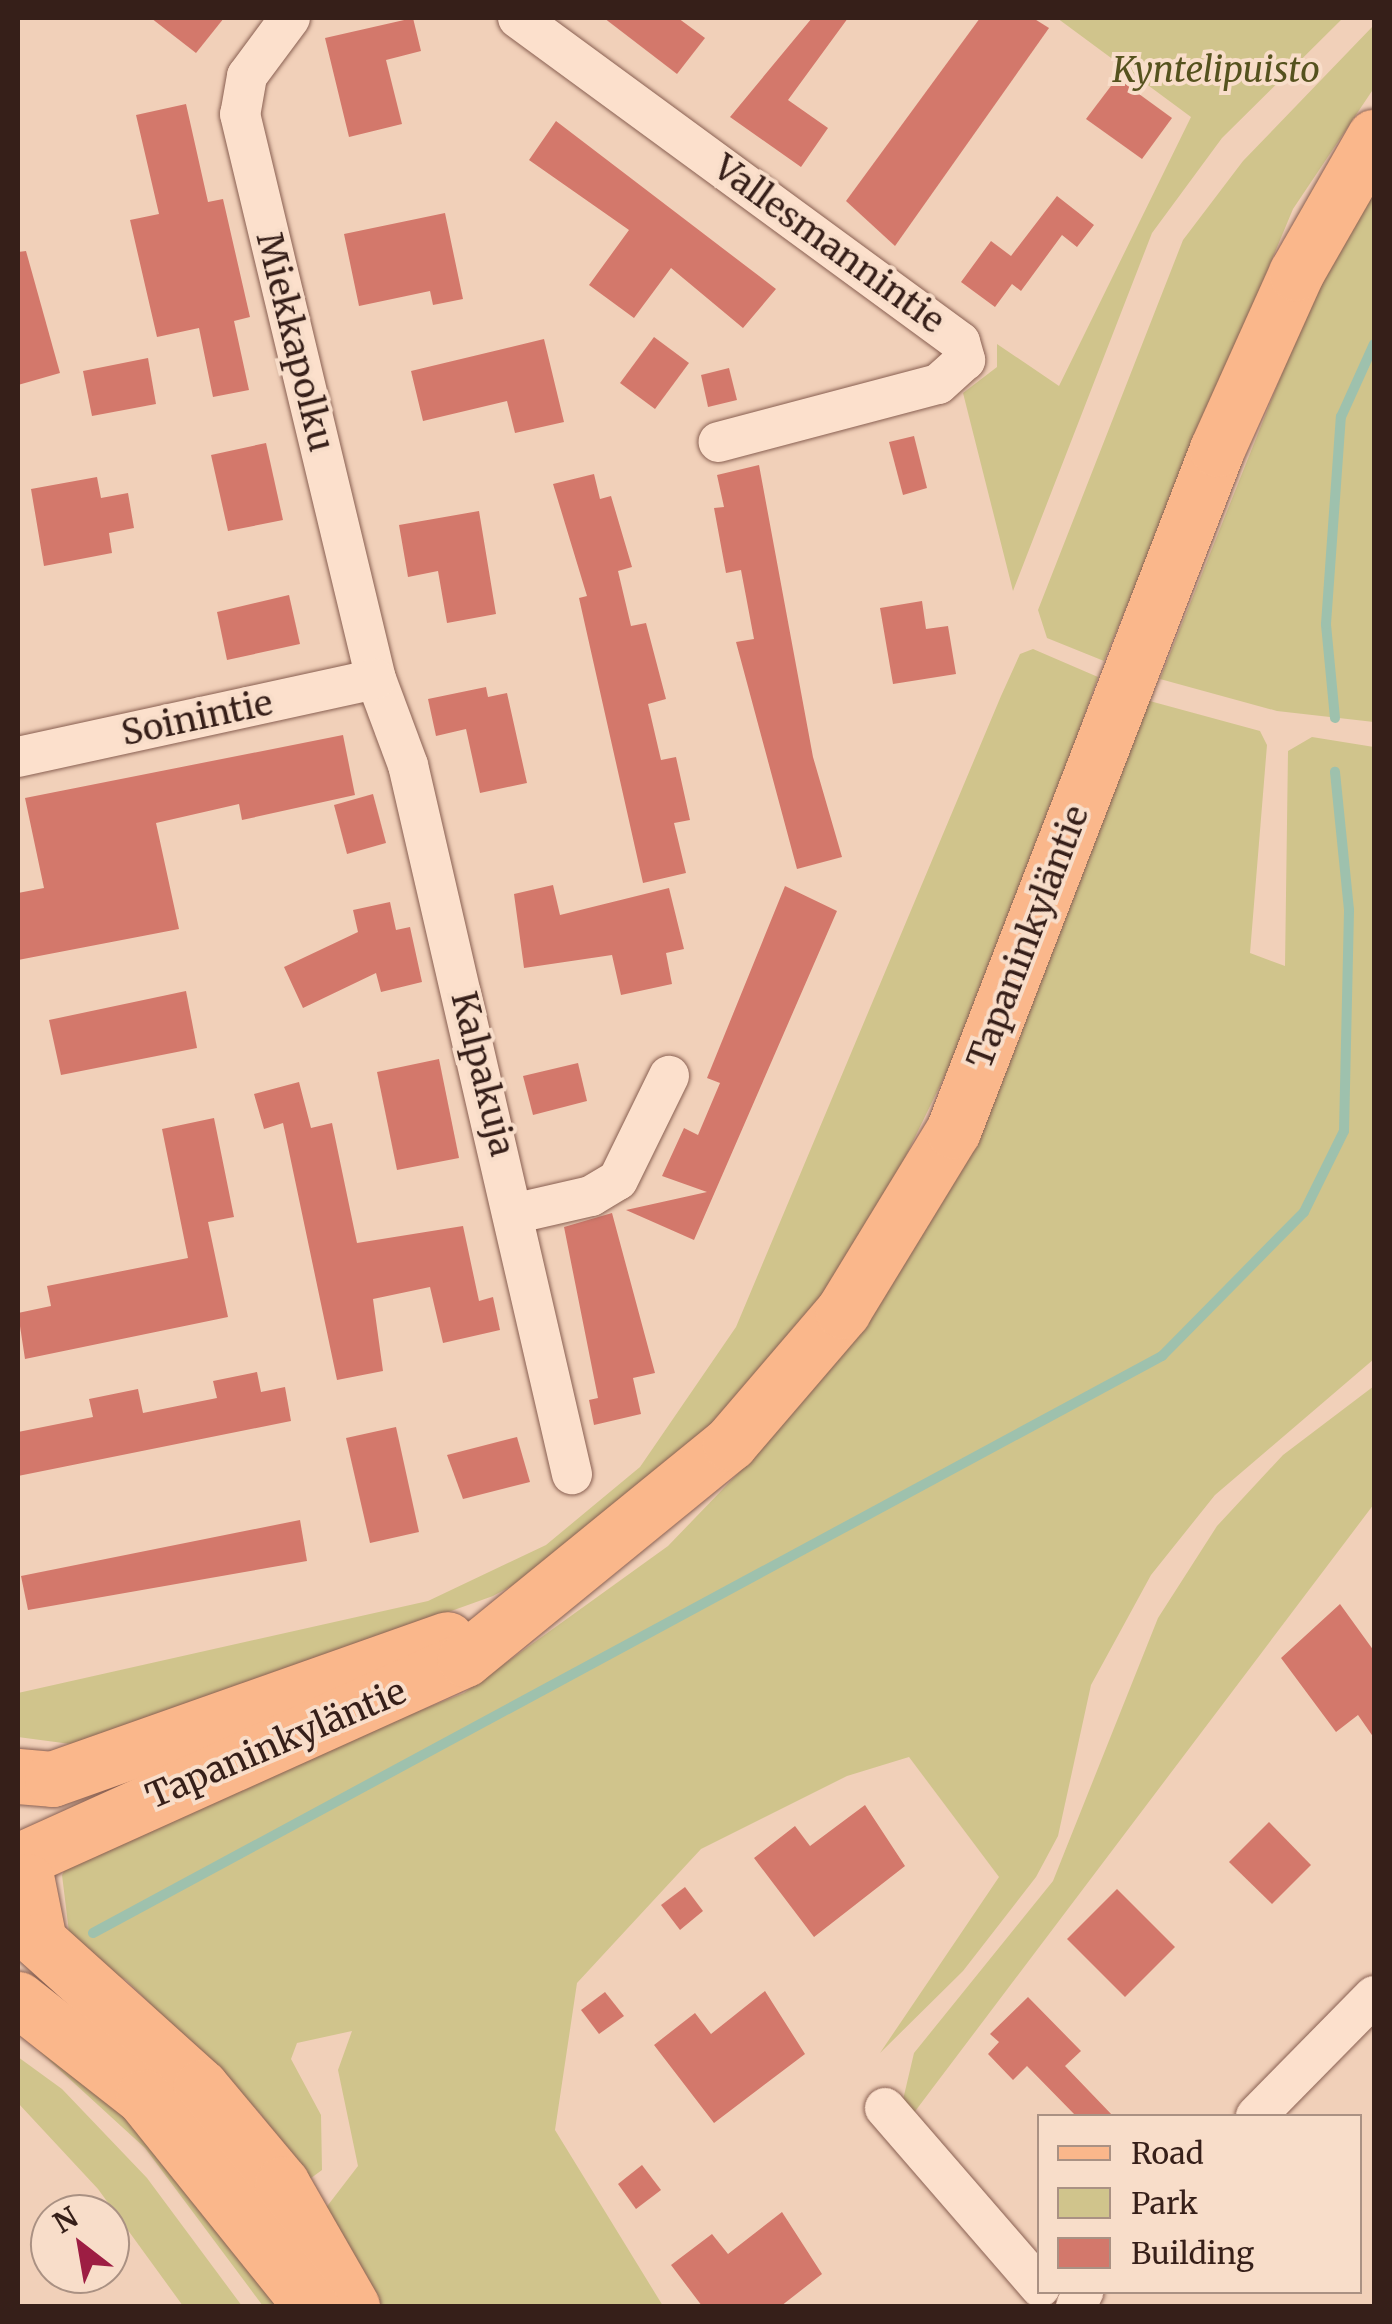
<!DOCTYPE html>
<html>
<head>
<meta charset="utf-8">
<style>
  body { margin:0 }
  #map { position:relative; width:1392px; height:2324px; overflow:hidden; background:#f1d0b9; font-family:Merriweather,serif }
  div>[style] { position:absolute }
  .green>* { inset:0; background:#d0c48c }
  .stream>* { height:10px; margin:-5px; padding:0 5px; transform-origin:5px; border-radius:5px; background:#9ec1ad }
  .building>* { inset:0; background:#d3786b }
  .roads { filter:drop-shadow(0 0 2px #896052) drop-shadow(0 0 2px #896052) }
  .minor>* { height:40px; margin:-20px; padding:0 20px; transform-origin:20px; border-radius:20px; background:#fce0cc }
  .primary>* { height:55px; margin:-27.5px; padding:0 27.5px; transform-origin:27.5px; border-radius:27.5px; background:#fab78b }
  span { translate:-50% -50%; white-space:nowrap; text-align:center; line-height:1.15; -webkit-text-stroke:8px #f8ddc9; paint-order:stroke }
  .park-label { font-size:35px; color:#55521e; font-style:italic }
  .street-label { font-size:35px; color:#361f19 }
  .frame { position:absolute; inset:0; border:20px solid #361f19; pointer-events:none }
  .legend { position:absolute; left:1037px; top:2114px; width:325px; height:180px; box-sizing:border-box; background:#f8ddc9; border:2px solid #aa9183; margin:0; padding:12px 18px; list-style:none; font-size:30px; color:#361f19 }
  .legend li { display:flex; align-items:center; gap:20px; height:50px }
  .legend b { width:50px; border:2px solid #aa9183 }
  .north { position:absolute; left:30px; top:2194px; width:100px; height:100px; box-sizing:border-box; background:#f8ddc9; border:2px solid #aa9183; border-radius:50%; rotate:329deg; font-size:28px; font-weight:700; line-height:40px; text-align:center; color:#361f19 }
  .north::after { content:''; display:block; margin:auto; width:35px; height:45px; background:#9d1d43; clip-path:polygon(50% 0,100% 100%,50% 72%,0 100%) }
</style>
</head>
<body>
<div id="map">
  <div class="green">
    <div style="clip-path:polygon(1057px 18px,1343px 18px,1222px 138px,1152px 233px,1013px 591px,963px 393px,997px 367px,997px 344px,1059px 386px,1191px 117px)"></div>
    <div style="clip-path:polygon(1374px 25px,1374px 88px,1293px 209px,1104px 661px,1047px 638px,1038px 610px,1183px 240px,1243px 161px)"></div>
    <div style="clip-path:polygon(1374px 176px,1374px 722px,1277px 711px,1160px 679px,1344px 218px)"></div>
    <div style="clip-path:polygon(1033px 649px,1098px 677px,1079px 731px,951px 1063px,900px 1168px,839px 1272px,753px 1386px,558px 1561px,493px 1596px,78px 1745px,18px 1737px,18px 1693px,428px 1601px,546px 1545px,640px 1467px,736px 1327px,1001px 696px,1020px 654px)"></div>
    <div style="clip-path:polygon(1146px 700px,1260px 731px,1267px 745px,1250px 953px,1285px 966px,1288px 751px,1312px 737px,1374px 747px,1374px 1359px,1215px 1495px,1151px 1575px,1091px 1685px,1058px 1836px,1036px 1877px,963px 1971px,880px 2053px,999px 1877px,909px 1757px,847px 1776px,701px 1849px,577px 1983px,555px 2130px,663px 2306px,379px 2306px,325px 2209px,358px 2166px,338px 2070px,352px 2031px,297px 2043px,291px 2059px,321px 2115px,322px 2170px,307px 2181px,260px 2113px,126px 1980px,93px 1963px,69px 1932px,62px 1875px,79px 1845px,464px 1693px,668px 1546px,748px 1463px,861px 1313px)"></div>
    <div style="clip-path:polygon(1374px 1386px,1374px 1504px,913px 2114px,902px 2104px,914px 2053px,1053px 1881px,1158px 1618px,1217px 1526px,1283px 1455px)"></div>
    <div style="clip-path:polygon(46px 2040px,155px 2144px,287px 2306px,263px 2306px,145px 2148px,39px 2051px)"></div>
    <div style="clip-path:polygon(18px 2057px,62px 2089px,147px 2178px,242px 2306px,183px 2306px,98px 2189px,18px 2103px)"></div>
  </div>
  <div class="stream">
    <div style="left:1335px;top:718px;width:94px;rotate:-95.5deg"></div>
    <div style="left:1326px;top:624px;width:208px;rotate:-85.9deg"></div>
    <div style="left:1341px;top:417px;width:80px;rotate:-65.7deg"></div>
    <div style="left:93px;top:1933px;width:1215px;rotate:-28.36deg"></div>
    <div style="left:1162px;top:1356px;width:202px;rotate:-45.4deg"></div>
    <div style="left:1304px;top:1212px;width:90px;rotate:-63.7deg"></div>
    <div style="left:1344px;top:1131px;width:221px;rotate:-88.7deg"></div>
    <div style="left:1349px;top:910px;width:139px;rotate:-95.8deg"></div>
  </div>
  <div class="building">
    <div style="clip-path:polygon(151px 18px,224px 18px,196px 53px)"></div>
    <div style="clip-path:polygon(413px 18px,421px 51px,386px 60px,402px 124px,349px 137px,325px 38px)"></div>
    <div style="clip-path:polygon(604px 18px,678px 18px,705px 38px,677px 74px)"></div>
    <div style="clip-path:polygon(812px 18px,848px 18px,788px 100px,828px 128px,801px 167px,730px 117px)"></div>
    <div style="clip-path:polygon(980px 18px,1033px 18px,1049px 28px,895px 246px,846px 201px)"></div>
    <div style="clip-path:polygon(1117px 78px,1172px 118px,1142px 159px,1086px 119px)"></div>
    <div style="clip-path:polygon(186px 104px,208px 202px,223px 199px,250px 317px,234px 321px,249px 390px,213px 397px,199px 328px,157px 337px,130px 220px,159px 214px,136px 115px)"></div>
    <div style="clip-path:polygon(556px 121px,776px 289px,743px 328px,671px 268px,634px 318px,589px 285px,629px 230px,529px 160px)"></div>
    <div style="clip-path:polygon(1057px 196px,1094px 225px,1077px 247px,1062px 235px,1021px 291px,1012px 284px,995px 307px,961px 282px,991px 241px,1011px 256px)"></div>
    <div style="clip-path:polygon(445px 213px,463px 299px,433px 305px,430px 291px,359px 306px,344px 234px)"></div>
    <div style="clip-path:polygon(26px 251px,60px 373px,18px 385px,18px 252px)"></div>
    <div style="clip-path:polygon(654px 337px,689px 363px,655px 409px,620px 383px)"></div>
    <div style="clip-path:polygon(544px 339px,564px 422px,515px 433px,507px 401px,423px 421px,411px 371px)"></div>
    <div style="clip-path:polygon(148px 358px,156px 404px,92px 416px,83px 371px)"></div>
    <div style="clip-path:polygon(729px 368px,737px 400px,708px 407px,701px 375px)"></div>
    <div style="clip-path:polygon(914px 436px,927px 488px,903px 495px,889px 442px)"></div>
    <div style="clip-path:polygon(266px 443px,283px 520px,228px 531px,211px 455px)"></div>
    <div style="clip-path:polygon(759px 465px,813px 757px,842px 857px,797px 869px,736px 642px,754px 639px,741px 570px,726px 573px,714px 508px,724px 507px,717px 475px)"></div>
    <div style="clip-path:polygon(594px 474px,600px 499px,611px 496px,632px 567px,618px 571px,631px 626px,646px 623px,666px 699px,648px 704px,661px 760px,676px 757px,690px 820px,674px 823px,686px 873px,643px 883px,579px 598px,587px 596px,553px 484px)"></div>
    <div style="clip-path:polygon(97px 477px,101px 498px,128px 493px,134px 528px,109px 533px,112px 553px,44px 566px,31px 489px)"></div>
    <div style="clip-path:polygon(479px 511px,496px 614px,447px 623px,438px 571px,408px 577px,399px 525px)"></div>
    <div style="clip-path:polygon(289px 595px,300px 644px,227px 660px,217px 612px)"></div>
    <div style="clip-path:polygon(922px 601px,926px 629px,948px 626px,956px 674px,893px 684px,880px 608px)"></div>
    <div style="clip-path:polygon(486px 687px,488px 697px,507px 693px,527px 783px,480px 793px,466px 729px,436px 736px,428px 699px)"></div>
    <div style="clip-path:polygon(343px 735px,355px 795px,242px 820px,239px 804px,156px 823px,179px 929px,18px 960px,18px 893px,44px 888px,25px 798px)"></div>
    <div style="clip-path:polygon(373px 794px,386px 843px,347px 854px,334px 805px)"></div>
    <div style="clip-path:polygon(553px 885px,560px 915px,669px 888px,684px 949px,666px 953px,672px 984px,621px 995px,612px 955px,524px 968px,514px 894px)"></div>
    <div style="clip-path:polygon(785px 886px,837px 911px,694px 1240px,626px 1210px,707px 1192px,662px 1176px,684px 1128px,698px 1135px,720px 1083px,707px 1078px)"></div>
    <div style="clip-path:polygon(390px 902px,396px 930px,410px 927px,422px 982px,381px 992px,376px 973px,303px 1008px,284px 967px,358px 932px,353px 910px)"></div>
    <div style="clip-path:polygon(186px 991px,197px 1048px,61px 1075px,49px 1020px)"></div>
    <div style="clip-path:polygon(439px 1059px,459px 1158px,397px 1170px,377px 1072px)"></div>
    <div style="clip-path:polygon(578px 1063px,587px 1101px,533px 1115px,523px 1076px)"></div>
    <div style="clip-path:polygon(299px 1082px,311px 1128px,332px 1123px,357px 1243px,463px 1226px,479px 1301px,493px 1297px,500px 1330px,443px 1343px,430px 1287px,373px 1299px,383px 1371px,337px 1380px,283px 1123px,264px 1129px,254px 1094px)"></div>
    <div style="clip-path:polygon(214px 1118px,234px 1217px,208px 1222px,228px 1317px,25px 1359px,18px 1313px,51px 1306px,47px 1286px,188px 1258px,162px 1129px)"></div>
    <div style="clip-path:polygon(612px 1213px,655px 1373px,633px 1378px,641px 1414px,594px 1425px,589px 1400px,598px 1398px,564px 1227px)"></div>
    <div style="clip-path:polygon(257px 1372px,261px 1392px,285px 1387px,291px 1421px,18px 1476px,18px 1432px,93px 1417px,89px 1399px,138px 1389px,143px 1413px,217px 1398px,213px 1381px)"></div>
    <div style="clip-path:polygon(396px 1427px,419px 1532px,370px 1543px,346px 1438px)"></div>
    <div style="clip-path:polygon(517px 1437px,530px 1482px,463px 1499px,447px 1455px)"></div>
    <div style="clip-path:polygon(300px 1520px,307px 1561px,28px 1610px,21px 1576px)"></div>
    <div style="clip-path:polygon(1340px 1604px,1374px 1651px,1374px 1738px,1358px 1715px,1336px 1732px,1281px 1658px)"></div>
    <div style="clip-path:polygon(865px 1805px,905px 1866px,814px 1937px,754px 1858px,795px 1826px,810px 1846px)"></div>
    <div style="clip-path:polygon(1269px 1822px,1311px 1865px,1272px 1904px,1229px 1862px)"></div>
    <div style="clip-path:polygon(685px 1887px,703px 1911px,680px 1930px,661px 1905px)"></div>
    <div style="clip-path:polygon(1117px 1889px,1175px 1947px,1125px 1997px,1067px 1939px)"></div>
    <div style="clip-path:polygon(765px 1991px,805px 2054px,714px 2123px,654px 2045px,695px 2013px,711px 2034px)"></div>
    <div style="clip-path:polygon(605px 1992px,624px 2016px,599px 2034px,581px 2010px)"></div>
    <div style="clip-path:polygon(1028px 1997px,1081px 2051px,1065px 2066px,1113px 2116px,1076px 2116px,1027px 2066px,1013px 2080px,988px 2054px,999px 2042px,990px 2034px)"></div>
    <div style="clip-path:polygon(642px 2165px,661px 2190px,636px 2209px,618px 2184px)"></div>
    <div style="clip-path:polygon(782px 2212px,822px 2274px,781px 2306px,702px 2306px,671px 2265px,712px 2234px,728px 2254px)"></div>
  </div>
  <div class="roads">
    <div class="minor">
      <div style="left:290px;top:18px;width:72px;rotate:126.6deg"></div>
      <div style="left:247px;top:76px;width:39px;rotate:100deg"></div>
      <div style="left:240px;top:114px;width:581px;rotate:76.47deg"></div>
      <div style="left:376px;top:679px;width:92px;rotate:69.6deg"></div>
      <div style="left:408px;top:765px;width:728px;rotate:76.98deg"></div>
      <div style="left:518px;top:18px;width:548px;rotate:36.24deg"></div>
      <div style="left:960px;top:342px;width:19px;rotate:74deg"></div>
      <div style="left:965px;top:360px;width:36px;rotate:138deg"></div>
      <div style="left:938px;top:384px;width:227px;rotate:165.2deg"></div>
      <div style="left:18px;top:757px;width:366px;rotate:-12.3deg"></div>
      <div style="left:517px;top:1213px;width:76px;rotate:-12.9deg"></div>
      <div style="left:591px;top:1196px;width:31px;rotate:-31deg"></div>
      <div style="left:618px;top:1180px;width:116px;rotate:-63.9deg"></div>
      <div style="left:885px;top:2108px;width:237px;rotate:49.1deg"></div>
      <div style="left:1256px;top:2116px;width:168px;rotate:-45.5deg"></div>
      <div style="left:1076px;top:2306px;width:16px;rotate:-63deg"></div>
    </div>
    <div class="primary">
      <div style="left:18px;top:1776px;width:34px;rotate:5deg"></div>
      <div style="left:52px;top:1779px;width:419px;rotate:-19.5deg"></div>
      <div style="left:31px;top:1855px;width:476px;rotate:-24.3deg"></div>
      <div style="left:465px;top:1659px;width:342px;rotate:-39.2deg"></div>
      <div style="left:730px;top:1443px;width:174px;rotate:-49.4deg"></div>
      <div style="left:843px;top:1311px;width:211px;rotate:-58.6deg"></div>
      <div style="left:953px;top:1131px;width:731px;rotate:-68.84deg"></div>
      <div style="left:1217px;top:449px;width:193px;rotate:-65.8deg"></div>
      <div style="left:1296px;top:273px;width:157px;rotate:-60.2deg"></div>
      <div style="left:27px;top:1881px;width:61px;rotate:78.7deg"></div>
      <div style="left:39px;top:1941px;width:218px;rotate:42deg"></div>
      <div style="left:201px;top:2087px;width:126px;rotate:50.1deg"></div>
      <div style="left:282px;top:2184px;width:141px;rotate:60.2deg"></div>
      <div style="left:18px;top:1999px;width:159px;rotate:38.1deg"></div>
      <div style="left:143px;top:2097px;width:268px;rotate:51.2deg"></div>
    </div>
  </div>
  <div class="park-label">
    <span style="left:1216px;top:70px">Kyntelipuisto</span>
  </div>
  <div class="street-label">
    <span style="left:829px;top:244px;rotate:36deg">Vallesmannintie</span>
    <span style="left:295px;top:342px;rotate:76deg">Miekkapolku</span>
    <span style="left:197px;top:718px;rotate:-12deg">Soinintie</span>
    <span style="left:1028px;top:937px;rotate:-69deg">Tapaninkyläntie</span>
    <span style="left:483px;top:1074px;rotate:76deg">Kalpakuja</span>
    <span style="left:276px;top:1744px;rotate:-23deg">Tapaninkyläntie</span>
  </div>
  <div class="frame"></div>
  <ul class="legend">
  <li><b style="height:12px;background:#fab78b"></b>Road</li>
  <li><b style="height:28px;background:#d0c48c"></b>Park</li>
  <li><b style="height:28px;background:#d3786b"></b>Building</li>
  </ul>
  <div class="north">N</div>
</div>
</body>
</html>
